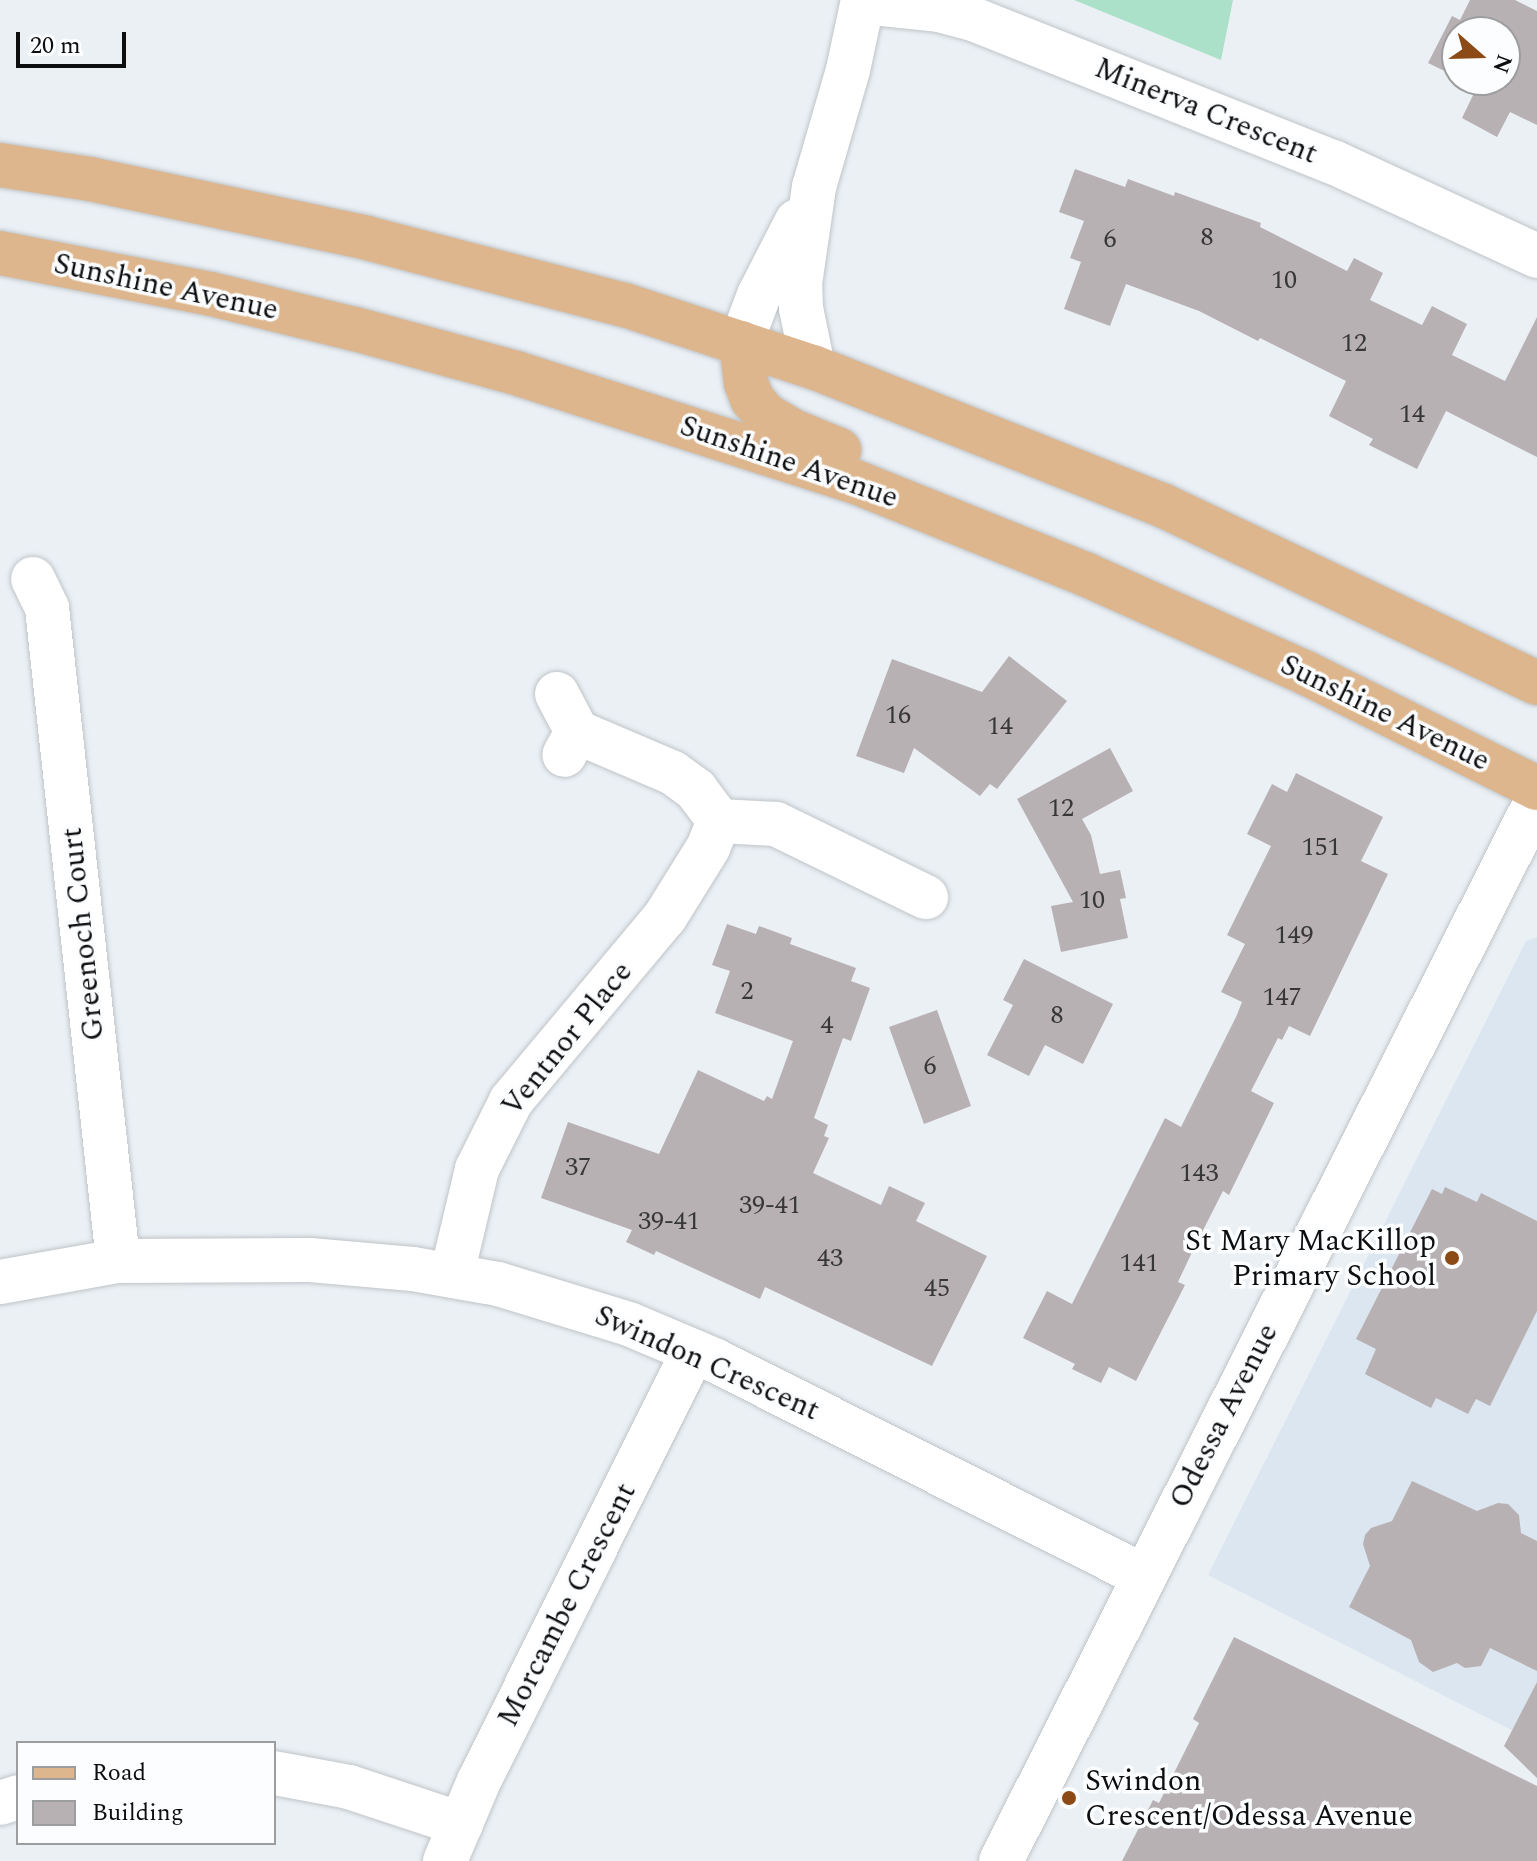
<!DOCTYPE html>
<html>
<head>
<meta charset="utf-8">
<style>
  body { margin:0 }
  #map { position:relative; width:1537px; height:1861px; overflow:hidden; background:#ebf0f5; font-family:Spectral,serif }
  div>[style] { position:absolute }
  .built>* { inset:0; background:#dbe6f0 }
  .green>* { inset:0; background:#aae1c8 }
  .building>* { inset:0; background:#b8b1b3 }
  .roads { filter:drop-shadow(0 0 2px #bfc4c8) drop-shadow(0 0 2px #bfc4c8) }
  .minor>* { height:44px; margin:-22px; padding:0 22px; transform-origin:22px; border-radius:22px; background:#fff }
  .major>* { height:44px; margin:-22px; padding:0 22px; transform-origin:22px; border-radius:22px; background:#ddb68e }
  .dots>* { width:22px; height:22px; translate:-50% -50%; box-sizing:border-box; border:4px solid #fcfdfe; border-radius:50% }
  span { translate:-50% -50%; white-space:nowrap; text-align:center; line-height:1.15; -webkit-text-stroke:7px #fcfdfe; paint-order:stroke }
  .number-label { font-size:26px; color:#373738 }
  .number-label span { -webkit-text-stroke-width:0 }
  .street-label { font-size:30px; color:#0c0e0f }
  .poi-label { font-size:30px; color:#0c0e0f }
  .right { translate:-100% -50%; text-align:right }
  .left { translate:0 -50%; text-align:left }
  .legend { position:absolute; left:16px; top:1741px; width:260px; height:104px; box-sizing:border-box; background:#fcfdfe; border:2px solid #9c9d9e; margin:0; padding:10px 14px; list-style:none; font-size:24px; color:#0c0e0f }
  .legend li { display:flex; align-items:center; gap:16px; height:40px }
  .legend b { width:40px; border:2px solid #9c9d9e }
  .north { position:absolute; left:1441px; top:16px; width:80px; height:80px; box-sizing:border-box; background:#fcfdfe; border:2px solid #9c9d9e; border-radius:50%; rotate:110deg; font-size:22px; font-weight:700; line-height:32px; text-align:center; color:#0c0e0f }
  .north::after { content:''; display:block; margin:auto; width:28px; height:36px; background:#8c4b16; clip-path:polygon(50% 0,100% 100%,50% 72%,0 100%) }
  .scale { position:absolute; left:16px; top:32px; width:110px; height:36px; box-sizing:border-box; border:4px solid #0c0e0f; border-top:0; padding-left:10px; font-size:24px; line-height:28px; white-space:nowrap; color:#0c0e0f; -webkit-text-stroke:6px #fcfdfe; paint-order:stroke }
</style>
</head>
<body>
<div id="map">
  <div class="built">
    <div style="clip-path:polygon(1537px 937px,1537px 1743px,1208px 1575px,1526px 941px)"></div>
  </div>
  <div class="green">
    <div style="clip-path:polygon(1074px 0,1233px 0,1221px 60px)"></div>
  </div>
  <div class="building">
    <div style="clip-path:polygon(1470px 0,1515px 0,1537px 11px,1537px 125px,1510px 112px,1497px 137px,1462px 118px,1477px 87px,1462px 80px,1505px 80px,1505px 32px,1457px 32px,1457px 77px,1428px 63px,1452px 16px,1460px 20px)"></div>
    <div style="clip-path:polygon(1075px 169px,1125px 187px,1128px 179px,1174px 196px,1175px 192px,1261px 223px,1260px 227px,1347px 271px,1354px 258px,1383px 273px,1370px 300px,1422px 325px,1432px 306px,1467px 324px,1452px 355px,1505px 381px,1537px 317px,1537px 457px,1446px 411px,1417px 469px,1369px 445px,1373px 439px,1329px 416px,1346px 381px,1260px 338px,1258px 341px,1199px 311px,1126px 284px,1110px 326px,1064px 309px,1081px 262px,1070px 258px,1084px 221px,1059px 212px)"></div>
    <div style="clip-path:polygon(1009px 656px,1067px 701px,997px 789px,990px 784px,980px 796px,914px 748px,904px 773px,856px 756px,892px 659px,982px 692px)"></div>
    <div style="clip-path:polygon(1110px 748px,1133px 791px,1082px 819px,1091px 835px,1100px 874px,1120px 870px,1126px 898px,1120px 899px,1128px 938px,1061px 952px,1051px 906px,1073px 902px,1017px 799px)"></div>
    <div style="clip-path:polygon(1296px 773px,1383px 817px,1361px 861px,1388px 874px,1310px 1036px,1289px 1026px,1282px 1040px,1278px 1038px,1251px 1091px,1274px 1103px,1229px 1195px,1223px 1191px,1194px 1248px,1178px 1282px,1185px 1285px,1136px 1381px,1109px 1367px,1101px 1383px,1072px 1369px,1075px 1364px,1023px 1338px,1047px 1291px,1072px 1304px,1165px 1118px,1181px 1127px,1236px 1017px,1242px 1002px,1221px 992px,1245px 944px,1227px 935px,1271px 846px,1247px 834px,1272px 784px,1287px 792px)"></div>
    <div style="clip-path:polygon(727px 924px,756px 934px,759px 926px,792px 938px,790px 944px,856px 968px,851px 981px,870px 988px,851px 1041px,843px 1038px,814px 1118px,828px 1125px,824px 1136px,829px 1138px,813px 1173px,881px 1205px,889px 1186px,925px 1203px,916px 1221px,987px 1256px,932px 1366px,765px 1287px,760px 1299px,656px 1251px,654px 1255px,626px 1242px,632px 1230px,541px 1198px,568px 1122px,659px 1154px,698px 1070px,764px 1101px,767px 1096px,772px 1099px,793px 1041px,715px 1013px,730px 971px,712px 965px)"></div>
    <div style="clip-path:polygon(1024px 959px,1113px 1004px,1083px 1064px,1045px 1045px,1029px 1076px,987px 1055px,1013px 1005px,1003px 1000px)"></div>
    <div style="clip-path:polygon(937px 1010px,971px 1106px,924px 1124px,889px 1027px)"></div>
    <div style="clip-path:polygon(1445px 1187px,1477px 1202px,1481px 1193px,1537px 1221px,1537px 1311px,1490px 1406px,1476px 1399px,1468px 1414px,1436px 1398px,1431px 1408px,1365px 1374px,1376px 1349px,1356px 1339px,1432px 1189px,1442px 1194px)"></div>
    <div style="clip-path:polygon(1412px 1481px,1477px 1511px,1498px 1503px,1508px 1504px,1519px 1515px,1521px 1533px,1537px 1541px,1537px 1671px,1490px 1648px,1481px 1666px,1465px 1668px,1457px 1663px,1433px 1672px,1419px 1662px,1411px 1640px,1349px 1607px,1370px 1566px,1363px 1544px,1365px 1535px,1371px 1528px,1392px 1521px)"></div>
    <div style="clip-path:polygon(1234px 1637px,1537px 1786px,1537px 1861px,1122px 1861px,1153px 1800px,1159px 1803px,1199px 1723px,1193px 1719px)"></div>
    <div style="clip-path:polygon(1537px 1682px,1537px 1778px,1504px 1746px)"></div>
  </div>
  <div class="roads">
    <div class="minor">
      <div style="left:863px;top:2px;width:76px;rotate:6deg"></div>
      <div style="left:939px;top:10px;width:35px;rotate:15deg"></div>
      <div style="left:973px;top:19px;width:387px;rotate:21.7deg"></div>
      <div style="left:1333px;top:162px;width:225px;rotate:24.7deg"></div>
      <div style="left:741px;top:343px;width:51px;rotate:-69.4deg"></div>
      <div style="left:759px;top:295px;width:83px;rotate:-62.8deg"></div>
      <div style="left:813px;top:367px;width:60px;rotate:-101.5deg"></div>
      <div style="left:801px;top:308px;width:24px;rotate:-92deg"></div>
      <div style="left:800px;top:284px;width:98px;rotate:-81.8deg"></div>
      <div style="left:814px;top:187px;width:122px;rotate:-73.8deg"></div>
      <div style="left:848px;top:70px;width:72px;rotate:-77.9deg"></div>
      <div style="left:33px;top:579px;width:32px;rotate:64deg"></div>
      <div style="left:47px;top:608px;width:657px;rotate:83.79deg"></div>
      <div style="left:557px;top:694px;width:43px;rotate:62.2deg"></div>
      <div style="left:577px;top:732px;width:26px;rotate:119deg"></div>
      <div style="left:577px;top:732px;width:104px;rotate:23.1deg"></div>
      <div style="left:673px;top:773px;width:29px;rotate:36deg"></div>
      <div style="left:696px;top:790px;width:39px;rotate:53deg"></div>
      <div style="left:719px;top:821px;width:57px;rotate:3deg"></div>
      <div style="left:776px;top:824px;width:167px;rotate:26deg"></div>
      <div style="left:452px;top:1274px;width:108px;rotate:-76.6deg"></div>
      <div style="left:477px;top:1169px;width:76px;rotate:-63.4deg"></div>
      <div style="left:511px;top:1101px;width:240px;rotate:-50.1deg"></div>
      <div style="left:665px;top:917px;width:81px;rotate:-58.1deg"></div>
      <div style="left:708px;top:848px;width:29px;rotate:-68deg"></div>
      <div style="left:0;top:1282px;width:120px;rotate:-10.1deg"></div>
      <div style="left:118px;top:1261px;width:192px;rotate:-0.3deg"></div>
      <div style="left:310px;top:1260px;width:103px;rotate:5deg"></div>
      <div style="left:413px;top:1269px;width:86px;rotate:10deg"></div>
      <div style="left:498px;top:1284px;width:137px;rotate:17deg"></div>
      <div style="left:629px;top:1324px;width:95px;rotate:23deg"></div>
      <div style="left:716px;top:1361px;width:479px;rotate:26.7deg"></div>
      <div style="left:274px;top:1773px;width:76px;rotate:10.6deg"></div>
      <div style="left:349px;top:1787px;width:118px;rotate:18.3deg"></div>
      <div style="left:0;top:1803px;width:19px;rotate:-18deg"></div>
      <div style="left:445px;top:1861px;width:87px;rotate:-67deg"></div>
      <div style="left:479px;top:1781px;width:480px;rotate:-63.5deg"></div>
      <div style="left:1001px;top:1861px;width:1189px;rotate:-63.2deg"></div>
    </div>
    <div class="major">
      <div style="left:0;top:165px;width:91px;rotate:8.8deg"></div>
      <div style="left:90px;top:179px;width:283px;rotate:12deg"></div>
      <div style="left:367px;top:238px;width:267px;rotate:14.6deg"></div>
      <div style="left:625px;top:305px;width:198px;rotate:18.3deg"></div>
      <div style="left:813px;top:367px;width:375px;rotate:21.6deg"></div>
      <div style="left:1162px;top:505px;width:415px;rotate:25.4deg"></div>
      <div style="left:0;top:253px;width:215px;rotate:11deg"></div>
      <div style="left:211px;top:294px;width:148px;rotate:13.7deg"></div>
      <div style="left:355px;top:329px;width:167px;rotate:15.3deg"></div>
      <div style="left:516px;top:373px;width:357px;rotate:17.8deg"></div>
      <div style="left:856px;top:482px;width:249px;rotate:21.9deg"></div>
      <div style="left:1087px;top:575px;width:240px;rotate:24.1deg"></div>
      <div style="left:1306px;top:673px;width:258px;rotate:26.5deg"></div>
      <div style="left:741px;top:343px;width:40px;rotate:82.9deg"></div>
      <div style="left:746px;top:383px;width:17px;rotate:69deg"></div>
      <div style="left:752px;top:399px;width:21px;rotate:49deg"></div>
      <div style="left:766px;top:415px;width:31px;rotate:31deg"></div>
      <div style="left:793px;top:431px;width:50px;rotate:22.4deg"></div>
    </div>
  </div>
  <div class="dots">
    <div style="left:1452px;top:1258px;background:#8c4b16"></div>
    <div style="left:1069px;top:1798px;background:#8c4b16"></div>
  </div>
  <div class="number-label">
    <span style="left:1207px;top:238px">8</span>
    <span style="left:1110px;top:240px">6</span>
    <span style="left:1284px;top:281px">10</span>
    <span style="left:1354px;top:344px">12</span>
    <span style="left:1412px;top:415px">14</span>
    <span style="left:898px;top:716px">16</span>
    <span style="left:1000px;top:727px">14</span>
    <span style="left:1061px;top:809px">12</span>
    <span style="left:1321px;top:848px">151</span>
    <span style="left:1092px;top:901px">10</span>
    <span style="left:1294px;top:936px">149</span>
    <span style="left:747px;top:992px">2</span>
    <span style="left:1282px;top:998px">147</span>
    <span style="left:1057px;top:1016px">8</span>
    <span style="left:827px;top:1026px">4</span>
    <span style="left:930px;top:1067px">6</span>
    <span style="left:578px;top:1168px">37</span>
    <span style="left:1199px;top:1174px">143</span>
    <span style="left:770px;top:1206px">39-41</span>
    <span style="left:669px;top:1222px">39-41</span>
    <span style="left:830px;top:1259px">43</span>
    <span style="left:1139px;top:1264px">141</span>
    <span style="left:937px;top:1289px">45</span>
  </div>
  <div class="street-label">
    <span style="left:1206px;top:111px;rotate:22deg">Minerva Crescent</span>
    <span style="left:166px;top:287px;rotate:12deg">Sunshine Avenue</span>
    <span style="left:789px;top:462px;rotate:19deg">Sunshine Avenue</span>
    <span style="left:1385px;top:713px;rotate:26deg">Sunshine Avenue</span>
    <span style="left:83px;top:934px;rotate:-96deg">Greenoch Court</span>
    <span style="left:567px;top:1039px;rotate:-51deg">Ventnor Place</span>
    <span style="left:707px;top:1363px;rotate:24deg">Swindon Crescent</span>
    <span style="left:1224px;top:1416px;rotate:-63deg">Odessa Avenue</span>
    <span style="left:567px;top:1605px;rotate:-63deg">Morcambe Crescent</span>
  </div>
  <div class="poi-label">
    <span class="right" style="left:1436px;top:1258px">St Mary MacKillop<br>Primary School</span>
    <span class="left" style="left:1085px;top:1798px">Swindon<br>Crescent/Odessa Avenue</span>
  </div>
  <ul class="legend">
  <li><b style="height:10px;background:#ddb68e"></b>Road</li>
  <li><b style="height:22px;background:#b8b1b3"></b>Building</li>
  </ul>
  <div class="north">N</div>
  <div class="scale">20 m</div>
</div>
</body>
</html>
